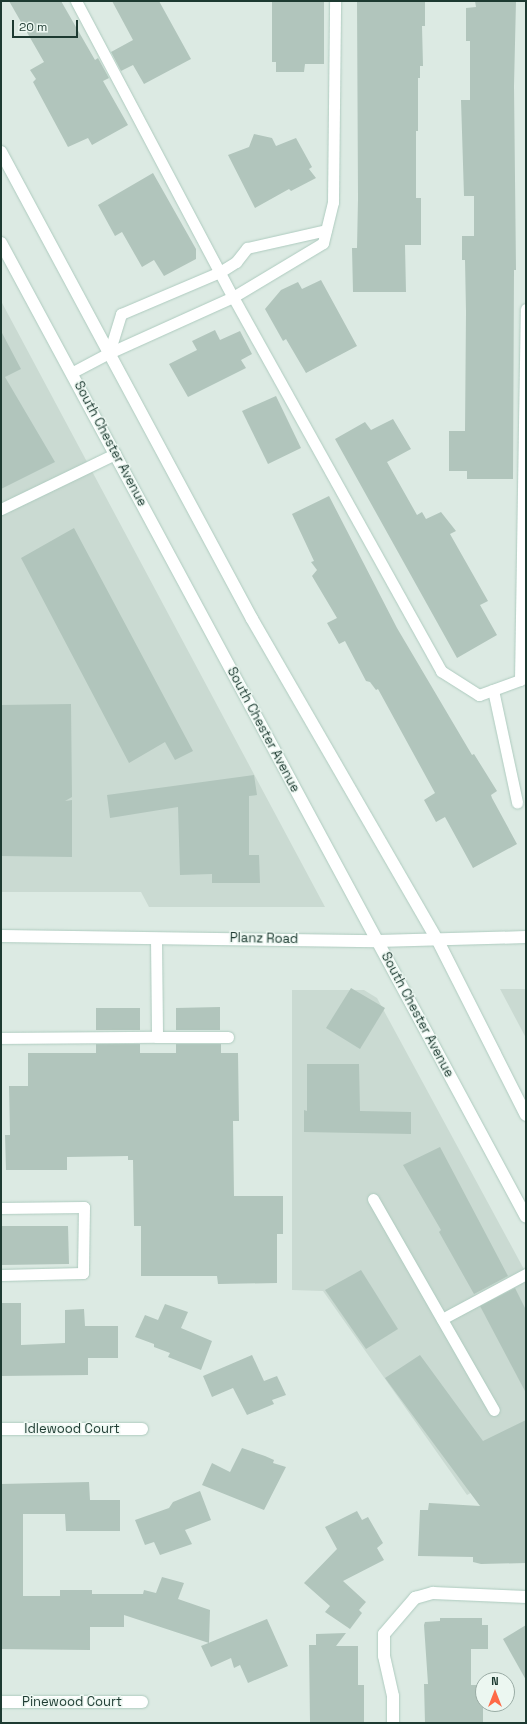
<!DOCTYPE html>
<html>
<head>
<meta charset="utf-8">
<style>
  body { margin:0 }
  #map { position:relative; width:527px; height:1724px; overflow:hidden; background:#dceae3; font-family:"Space Grotesk",sans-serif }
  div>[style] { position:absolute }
  .built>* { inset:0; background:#cadad2 }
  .building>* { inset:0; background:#b1c5bc }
  .roads { filter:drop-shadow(0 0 1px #aecbbf) drop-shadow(0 0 1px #aecbbf) }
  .service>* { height:11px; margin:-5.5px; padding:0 5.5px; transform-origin:5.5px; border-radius:5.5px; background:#fff }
  .minor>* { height:12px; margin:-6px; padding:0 6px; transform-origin:6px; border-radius:6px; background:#fff }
  .tertiary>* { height:12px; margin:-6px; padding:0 6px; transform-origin:6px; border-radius:6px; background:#fff }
  .secondary>* { height:12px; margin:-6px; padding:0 6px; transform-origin:6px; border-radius:6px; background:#fff }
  span { translate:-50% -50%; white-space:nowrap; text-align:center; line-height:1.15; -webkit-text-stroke:3px #ecf7f1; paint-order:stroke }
  .street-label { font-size:13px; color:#1d3a31 }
  .frame { position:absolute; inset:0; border:2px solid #1d3a31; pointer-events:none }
  .north { position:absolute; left:475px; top:1672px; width:40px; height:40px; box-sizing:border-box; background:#ecf7f1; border:1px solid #99aba4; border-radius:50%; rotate:0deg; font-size:11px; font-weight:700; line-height:16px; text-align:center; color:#1d3a31 }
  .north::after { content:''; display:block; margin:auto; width:14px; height:18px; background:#fe6946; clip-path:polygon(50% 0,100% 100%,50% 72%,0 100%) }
  .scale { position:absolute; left:12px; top:20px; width:66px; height:18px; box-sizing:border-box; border:2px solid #1d3a31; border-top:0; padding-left:5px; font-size:12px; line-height:14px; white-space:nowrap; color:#1d3a31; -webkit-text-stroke:3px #ecf7f1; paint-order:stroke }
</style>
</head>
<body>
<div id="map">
  <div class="built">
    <div style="clip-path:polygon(1px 301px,325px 907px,149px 907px,141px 892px,1px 892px)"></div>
    <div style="clip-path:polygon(500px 989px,526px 989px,526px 1038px)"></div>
    <div style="clip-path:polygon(292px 990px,364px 990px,377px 998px,526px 1273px,526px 1463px,467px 1495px,323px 1291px,292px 1290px)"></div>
  </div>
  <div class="building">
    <div style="clip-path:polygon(9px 1px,61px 1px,95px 60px,98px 58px,109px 78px,103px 81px,128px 125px,92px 145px,88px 138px,68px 147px,33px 82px,36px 79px,30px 70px,44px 62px)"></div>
    <div style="clip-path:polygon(112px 1px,159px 1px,191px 59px,144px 84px,133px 65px,121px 71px,111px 52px,133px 40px)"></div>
    <div style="clip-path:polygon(272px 1px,324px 1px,324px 64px,305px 64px,304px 72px,276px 72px,276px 62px,272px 62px)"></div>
    <div style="clip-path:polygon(357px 1px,425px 1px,425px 26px,422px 26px,423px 66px,420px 66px,420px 78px,418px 78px,418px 131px,416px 131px,416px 198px,421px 198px,421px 245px,405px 245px,406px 292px,353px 292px,352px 248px,357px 248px,358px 199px)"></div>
    <div style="clip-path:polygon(475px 1px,516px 1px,514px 86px,516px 270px,514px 270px,513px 479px,467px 479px,467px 471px,449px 471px,449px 431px,465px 431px,466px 312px,465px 260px,462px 260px,462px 236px,474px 236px,474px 196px,464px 196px,461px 100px,470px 100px,470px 41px,466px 41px,466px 8px,476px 7px)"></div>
    <div style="clip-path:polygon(254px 134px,272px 138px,276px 146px,296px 138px,312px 167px,309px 169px,316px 178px,291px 191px,289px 189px,255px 208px,228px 155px,249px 147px)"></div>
    <div style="clip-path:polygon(153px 173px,196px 249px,196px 259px,164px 276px,154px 260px,142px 267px,122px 232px,115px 236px,98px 205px)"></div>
    <div style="clip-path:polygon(321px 280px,357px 346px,306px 373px,286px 339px,283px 341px,265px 309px,281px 290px,298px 282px,302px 289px)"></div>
    <div style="clip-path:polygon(215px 330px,220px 340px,240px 331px,252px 354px,241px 360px,246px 368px,188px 397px,169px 364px,197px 350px,192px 341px)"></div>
    <div style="clip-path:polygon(1px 331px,21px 369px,5px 377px,55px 462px,1px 489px)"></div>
    <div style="clip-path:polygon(276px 396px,301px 448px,268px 464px,242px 411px)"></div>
    <div style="clip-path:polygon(393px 419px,411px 449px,387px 462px,417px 515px,422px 512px,426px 519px,441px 512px,456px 531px,450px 534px,488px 601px,480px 605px,497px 635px,457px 658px,335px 439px,365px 422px,371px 430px)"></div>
    <div style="clip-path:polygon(329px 496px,397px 628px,472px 755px,474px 754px,497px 791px,491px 795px,492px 798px,517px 844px,473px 868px,445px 817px,436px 822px,424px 800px,435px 793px,378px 689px,376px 690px,370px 682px,366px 681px,345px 641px,339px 644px,327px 623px,337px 618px,312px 576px,317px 570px,311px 562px,314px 561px,292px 514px)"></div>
    <div style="clip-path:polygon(74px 528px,193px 751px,175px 760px,165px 742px,129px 763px,21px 558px)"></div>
    <div style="clip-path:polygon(71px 704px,72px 797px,65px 801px,72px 800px,72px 857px,1px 856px,1px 705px)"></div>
    <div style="clip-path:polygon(254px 775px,257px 795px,249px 796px,249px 855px,259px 855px,260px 883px,212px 883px,212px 874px,180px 875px,178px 807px,110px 818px,107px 795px)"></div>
    <div style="clip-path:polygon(351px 988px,385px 1008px,360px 1049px,326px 1028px)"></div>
    <div style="clip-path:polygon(220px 1007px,220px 1030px,176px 1030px,176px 1008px)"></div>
    <div style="clip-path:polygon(96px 1008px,140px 1008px,140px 1030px,96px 1030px)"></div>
    <div style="clip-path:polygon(96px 1044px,140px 1044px,140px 1053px,176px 1053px,176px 1044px,221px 1044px,221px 1053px,238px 1053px,239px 1121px,233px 1121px,234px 1196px,283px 1196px,283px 1234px,277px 1234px,277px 1283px,218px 1284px,217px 1276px,141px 1276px,141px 1226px,134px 1226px,133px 1160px,128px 1160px,128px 1156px,67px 1157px,67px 1170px,6px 1170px,5px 1135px,10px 1135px,9px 1086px,28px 1086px,28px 1053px,96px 1053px)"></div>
    <div style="clip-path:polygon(307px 1064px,359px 1064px,360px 1111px,411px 1112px,411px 1134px,304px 1132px,304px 1110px,307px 1111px)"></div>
    <div style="clip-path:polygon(440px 1147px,508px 1276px,474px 1294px,439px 1232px,441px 1230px,403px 1165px)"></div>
    <div style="clip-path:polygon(1px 1226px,68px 1226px,69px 1264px,1px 1265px)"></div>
    <div style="clip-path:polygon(361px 1270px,398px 1329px,366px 1349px,325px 1290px)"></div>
    <div style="clip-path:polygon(515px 1288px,526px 1310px,526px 1393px,480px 1306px)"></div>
    <div style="clip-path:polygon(1px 1303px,21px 1303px,21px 1345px,65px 1343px,65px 1310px,84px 1309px,85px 1326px,118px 1326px,118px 1358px,88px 1358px,88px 1375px,1px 1376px)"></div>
    <div style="clip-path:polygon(165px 1304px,188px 1312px,181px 1328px,212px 1341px,201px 1370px,168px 1357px,170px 1353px,154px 1347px,154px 1344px,135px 1337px,145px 1315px,158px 1320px)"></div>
    <div style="clip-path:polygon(252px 1355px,264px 1381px,277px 1376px,286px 1395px,272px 1400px,274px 1404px,247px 1415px,233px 1388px,212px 1397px,203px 1376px)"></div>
    <div style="clip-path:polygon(420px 1355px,483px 1441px,526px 1420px,526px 1563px,481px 1564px,473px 1562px,473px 1557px,418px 1556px,420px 1510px,428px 1510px,429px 1503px,480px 1506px,385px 1378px)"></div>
    <div style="clip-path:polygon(242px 1448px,265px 1456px,274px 1460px,273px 1463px,286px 1467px,264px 1510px,202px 1485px,212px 1463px,230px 1472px)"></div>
    <div style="clip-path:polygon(89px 1482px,90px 1500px,120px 1500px,120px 1531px,66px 1531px,65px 1514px,23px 1514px,23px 1596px,60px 1596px,60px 1590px,92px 1590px,92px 1594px,143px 1594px,144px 1590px,156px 1593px,162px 1577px,184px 1583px,178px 1599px,210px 1610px,209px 1643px,124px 1615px,124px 1627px,90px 1627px,90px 1650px,1px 1649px,1px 1484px)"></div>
    <div style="clip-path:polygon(200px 1491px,211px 1520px,185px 1530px,192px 1544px,160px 1555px,154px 1542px,145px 1545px,135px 1520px,169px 1508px,173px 1502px)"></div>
    <div style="clip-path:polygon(357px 1511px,362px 1520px,368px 1517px,383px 1543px,377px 1548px,384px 1560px,343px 1581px,366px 1602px,359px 1610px,362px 1613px,350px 1629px,325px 1612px,330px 1606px,304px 1583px,337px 1549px,325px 1527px)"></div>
    <div style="clip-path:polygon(440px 1618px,482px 1618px,482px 1625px,488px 1625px,488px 1649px,471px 1649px,471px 1685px,483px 1685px,483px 1723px,425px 1723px,424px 1684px,428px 1684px,424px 1625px,425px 1622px,440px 1621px)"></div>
    <div style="clip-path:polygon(267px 1619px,288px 1666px,248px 1683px,240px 1665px,234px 1668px,231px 1658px,211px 1667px,201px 1646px)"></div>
    <div style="clip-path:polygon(526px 1625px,526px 1680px,503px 1639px)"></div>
    <div style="clip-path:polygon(346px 1633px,336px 1646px,358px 1646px,358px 1685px,364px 1685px,364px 1723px,310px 1723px,309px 1645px,316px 1645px,316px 1634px)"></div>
  </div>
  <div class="roads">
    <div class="service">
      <div style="left:76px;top:1px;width:335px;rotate:62.1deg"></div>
      <div style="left:233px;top:297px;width:428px;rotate:60.9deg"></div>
      <div style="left:441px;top:671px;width:45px;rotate:32.3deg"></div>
      <div style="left:479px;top:695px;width:44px;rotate:-20.1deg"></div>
      <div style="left:520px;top:680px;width:371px;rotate:-89.1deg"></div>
      <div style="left:109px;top:353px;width:41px;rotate:-72.9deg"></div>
      <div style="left:121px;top:314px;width:108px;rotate:-23deg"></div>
      <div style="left:220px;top:272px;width:19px;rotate:-32deg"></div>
      <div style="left:236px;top:262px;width:18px;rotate:-52deg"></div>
      <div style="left:247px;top:248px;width:81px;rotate:-12.8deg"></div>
      <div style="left:71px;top:373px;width:43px;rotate:-27.8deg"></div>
      <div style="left:109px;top:353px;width:136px;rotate:-24.3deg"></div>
      <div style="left:233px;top:297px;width:105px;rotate:-31deg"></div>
      <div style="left:323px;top:243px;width:42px;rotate:-76.3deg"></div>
      <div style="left:333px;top:202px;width:201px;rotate:-89.4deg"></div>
      <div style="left:1px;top:509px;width:127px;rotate:-25.8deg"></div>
      <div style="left:493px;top:690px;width:115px;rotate:77.9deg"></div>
      <div style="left:156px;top:938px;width:99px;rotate:89.4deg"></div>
      <div style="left:157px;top:1037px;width:71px"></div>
      <div style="left:1px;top:1038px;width:156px;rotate:-0.4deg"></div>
      <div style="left:373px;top:1199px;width:243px;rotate:60.2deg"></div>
      <div style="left:1px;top:1208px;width:83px;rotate:-0.7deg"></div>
      <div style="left:84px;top:1207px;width:66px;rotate:90.9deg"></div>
      <div style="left:83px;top:1273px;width:82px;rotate:178.6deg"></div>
      <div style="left:442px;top:1319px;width:95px;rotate:-28.2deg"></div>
    </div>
    <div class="minor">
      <div style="left:1px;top:1429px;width:141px"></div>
      <div style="left:1px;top:1702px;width:141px"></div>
      <div style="left:393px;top:1723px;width:27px;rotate:-90deg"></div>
      <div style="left:393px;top:1696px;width:41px;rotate:-102.7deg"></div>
      <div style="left:384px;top:1656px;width:22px;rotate:-90deg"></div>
      <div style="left:384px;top:1634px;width:48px;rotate:-49.3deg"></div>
      <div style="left:415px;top:1598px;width:19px;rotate:-16deg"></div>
      <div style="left:433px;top:1593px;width:93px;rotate:2.5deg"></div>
    </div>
    <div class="tertiary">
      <div style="left:1px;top:936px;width:376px;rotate:0.8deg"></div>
      <div style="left:377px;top:941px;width:149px;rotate:-1.5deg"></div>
    </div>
    <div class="secondary">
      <div style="left:1px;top:152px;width:530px;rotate:61.74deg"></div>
      <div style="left:252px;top:619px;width:370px;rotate:60deg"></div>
      <div style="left:437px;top:939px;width:197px;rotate:63.2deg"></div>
      <div style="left:1px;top:243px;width:1106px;rotate:61.67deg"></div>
    </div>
  </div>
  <div class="street-label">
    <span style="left:110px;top:444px;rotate:62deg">South Chester Avenue</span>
    <span style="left:263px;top:730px;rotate:62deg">South Chester Avenue</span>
    <span style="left:264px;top:939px;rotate:1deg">Planz Road</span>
    <span style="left:417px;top:1015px;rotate:62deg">South Chester Avenue</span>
    <span style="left:72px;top:1429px">Idlewood Court</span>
    <span style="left:72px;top:1702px">Pinewood Court</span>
  </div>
  <div class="frame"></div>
  <div class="north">N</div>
  <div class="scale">20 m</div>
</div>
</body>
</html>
